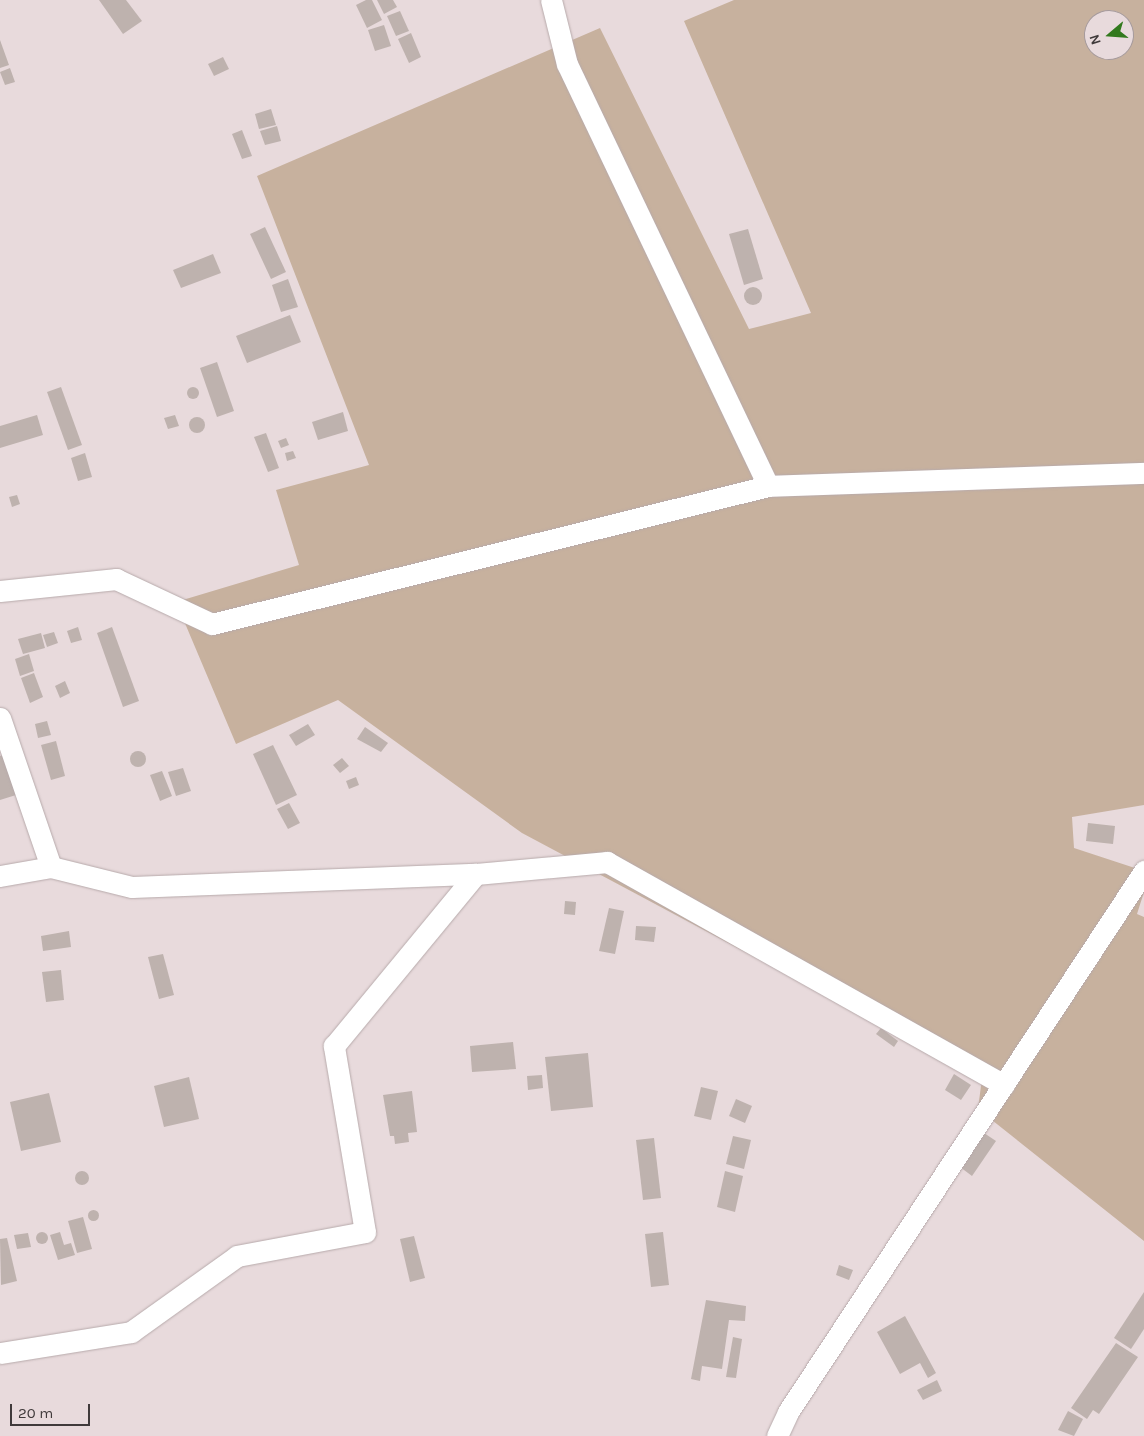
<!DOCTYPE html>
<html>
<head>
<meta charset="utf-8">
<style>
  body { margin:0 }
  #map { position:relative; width:1144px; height:1436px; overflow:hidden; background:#e8dadc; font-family:Karla,sans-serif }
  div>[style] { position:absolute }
  .green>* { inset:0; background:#c7b19e }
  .building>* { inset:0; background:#beb2ae }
  .round { border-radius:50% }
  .roads { filter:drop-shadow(0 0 1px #b7aaab) drop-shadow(0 0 1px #b7aaab) }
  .street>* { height:21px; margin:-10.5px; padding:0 10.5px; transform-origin:10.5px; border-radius:10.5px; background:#fff }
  span { translate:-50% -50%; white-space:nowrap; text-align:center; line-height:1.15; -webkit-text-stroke:4.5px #e8dadc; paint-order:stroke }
  .north { position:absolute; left:1084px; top:10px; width:50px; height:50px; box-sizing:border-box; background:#e8dadc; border:1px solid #a59a9c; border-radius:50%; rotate:252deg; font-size:14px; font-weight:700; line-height:20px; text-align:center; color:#403a3b }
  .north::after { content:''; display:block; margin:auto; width:18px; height:22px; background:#32791d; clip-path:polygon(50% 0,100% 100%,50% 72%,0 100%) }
  .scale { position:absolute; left:10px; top:1404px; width:80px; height:22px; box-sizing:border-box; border:2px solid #403a3b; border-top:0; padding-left:6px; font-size:15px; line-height:18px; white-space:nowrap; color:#403a3b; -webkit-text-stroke:4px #e8dadc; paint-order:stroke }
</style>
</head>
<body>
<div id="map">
  <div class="green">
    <div style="clip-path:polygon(evenodd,734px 0,1144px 0,1144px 805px,1072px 817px,1074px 848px,1144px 871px,1144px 892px,1137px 914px,1144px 917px,1144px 1241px,978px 1109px,982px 1078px,522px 833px,338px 700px,236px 744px,176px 602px,299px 565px,276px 490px,369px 465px,257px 176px,600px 28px,749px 329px,811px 313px,684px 21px,734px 0,1094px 20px,1124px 20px,1124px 50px,1094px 50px,1094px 20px)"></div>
  </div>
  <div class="building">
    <div style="clip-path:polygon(99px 0,126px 0,142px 21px,123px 34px)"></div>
    <div style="clip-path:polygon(366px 0,372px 0,382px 20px,367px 28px,356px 5px)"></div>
    <div style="clip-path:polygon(377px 0,393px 0,397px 7px,384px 14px)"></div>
    <div style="clip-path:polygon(400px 11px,409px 31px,396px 36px,387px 16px)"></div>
    <div style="clip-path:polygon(384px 25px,391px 46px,375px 51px,368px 30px)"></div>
    <div style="clip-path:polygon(411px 33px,421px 57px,409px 63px,398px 39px)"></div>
    <div style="clip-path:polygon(0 40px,9px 65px,0 68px)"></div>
    <div style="clip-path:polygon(223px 57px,229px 69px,214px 76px,208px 64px)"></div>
    <div style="clip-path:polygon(10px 68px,15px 82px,5px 85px,0 72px)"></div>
    <div style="clip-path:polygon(271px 109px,276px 125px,259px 129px,255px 114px)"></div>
    <div style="clip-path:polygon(277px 126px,281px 141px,265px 145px,260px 131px)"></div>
    <div style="clip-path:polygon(242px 130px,252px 156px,242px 159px,232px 134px)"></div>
    <div style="clip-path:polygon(265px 227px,286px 272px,271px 279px,250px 234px)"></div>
    <div style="clip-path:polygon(748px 229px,763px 279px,744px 285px,729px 234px)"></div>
    <div style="clip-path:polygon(213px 254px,221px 273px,181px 288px,173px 270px)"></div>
    <div style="clip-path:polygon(288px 279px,298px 307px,281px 312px,272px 285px)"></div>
    <div class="round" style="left:744px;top:287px;width:18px;height:18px"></div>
    <div style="clip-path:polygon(290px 315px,301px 342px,247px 363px,236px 336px)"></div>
    <div style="clip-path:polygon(217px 362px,234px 411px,217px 417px,200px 368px)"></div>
    <div style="clip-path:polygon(61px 387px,82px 445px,68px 450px,47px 392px)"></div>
    <div class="round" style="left:187px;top:387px;width:12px;height:12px"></div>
    <div style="clip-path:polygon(343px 412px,348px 431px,318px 440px,312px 422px)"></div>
    <div style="clip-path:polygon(37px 415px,43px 435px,0 448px,0 426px)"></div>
    <div style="clip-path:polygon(175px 415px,179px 426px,168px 429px,164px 418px)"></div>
    <div class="round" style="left:189px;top:417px;width:16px;height:16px"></div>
    <div style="clip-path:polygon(266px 433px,279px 468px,268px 472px,254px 437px)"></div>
    <div style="clip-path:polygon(286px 438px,289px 445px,281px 448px,278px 441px)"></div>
    <div style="clip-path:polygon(293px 451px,296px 458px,287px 461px,285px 453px)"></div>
    <div style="clip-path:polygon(85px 453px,92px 477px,78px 481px,71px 458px)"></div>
    <div style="clip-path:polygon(17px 495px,20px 504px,12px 507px,9px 497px)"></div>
    <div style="clip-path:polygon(78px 627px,82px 640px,71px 643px,67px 631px)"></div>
    <div style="clip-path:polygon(112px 627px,139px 701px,123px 707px,97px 633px)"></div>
    <div style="clip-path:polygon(54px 632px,58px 643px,47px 647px,43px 635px)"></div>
    <div style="clip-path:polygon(41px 633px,45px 648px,23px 654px,18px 639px)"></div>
    <div style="clip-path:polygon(29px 654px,34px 671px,20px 676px,15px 659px)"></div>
    <div style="clip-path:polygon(34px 673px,43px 697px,30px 703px,21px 678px)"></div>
    <div style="clip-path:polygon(65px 681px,70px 693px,60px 698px,55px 686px)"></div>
    <div style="clip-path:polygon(47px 721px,51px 735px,38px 738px,35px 724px)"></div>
    <div style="clip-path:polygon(308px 724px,315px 735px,296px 746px,289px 735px)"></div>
    <div style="clip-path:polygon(365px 727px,388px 743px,381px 752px,357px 739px)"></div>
    <div style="clip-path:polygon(56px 741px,65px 776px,51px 780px,41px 745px)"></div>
    <div style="clip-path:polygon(273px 745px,297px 795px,276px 805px,253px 754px)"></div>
    <div class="round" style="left:130px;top:751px;width:16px;height:16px"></div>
    <div style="clip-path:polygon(3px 755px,16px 795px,0 800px,0 756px)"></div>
    <div style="clip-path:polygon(342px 758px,349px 766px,340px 773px,333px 765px)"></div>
    <div style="clip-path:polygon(183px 768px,191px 791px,176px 796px,168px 772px)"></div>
    <div style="clip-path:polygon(162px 771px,172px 796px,160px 801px,150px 775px)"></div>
    <div style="clip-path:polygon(356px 777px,359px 785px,349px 789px,346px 781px)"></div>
    <div style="clip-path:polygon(289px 803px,300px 823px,288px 829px,277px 809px)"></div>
    <div style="clip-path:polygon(1088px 823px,1115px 826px,1113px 844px,1086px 841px)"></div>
    <div style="clip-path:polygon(565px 901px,576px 902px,575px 915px,564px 914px)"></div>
    <div style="clip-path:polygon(609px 908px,624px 911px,615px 954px,599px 951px)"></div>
    <div style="clip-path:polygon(636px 926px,656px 927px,654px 942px,635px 940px)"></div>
    <div style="clip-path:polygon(69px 931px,71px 947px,43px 951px,41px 936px)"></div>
    <div style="clip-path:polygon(163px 954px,174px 995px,159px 999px,148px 957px)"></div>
    <div style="clip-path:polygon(61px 970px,64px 1000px,46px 1002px,42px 972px)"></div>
    <div style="clip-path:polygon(881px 1028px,898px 1041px,894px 1047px,876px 1034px)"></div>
    <div style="clip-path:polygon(513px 1042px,516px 1069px,472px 1072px,470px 1046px)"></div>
    <div style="clip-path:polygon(588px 1053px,593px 1107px,551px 1111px,545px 1057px)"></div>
    <div style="clip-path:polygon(954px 1074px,971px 1085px,961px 1100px,945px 1090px)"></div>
    <div style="clip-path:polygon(542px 1075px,543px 1088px,528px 1090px,527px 1076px)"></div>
    <div style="clip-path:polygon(189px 1077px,199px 1119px,164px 1127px,154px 1086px)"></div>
    <div style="clip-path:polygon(701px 1087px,718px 1091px,711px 1120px,694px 1116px)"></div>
    <div style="clip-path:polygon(412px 1091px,417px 1132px,408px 1133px,409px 1142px,395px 1144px,394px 1136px,390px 1136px,383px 1095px)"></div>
    <div style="clip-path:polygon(49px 1093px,61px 1142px,21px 1151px,10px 1102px)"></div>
    <div style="clip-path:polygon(736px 1099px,752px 1106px,745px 1123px,729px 1116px)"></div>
    <div style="clip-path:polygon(984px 1133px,996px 1141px,972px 1176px,960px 1167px)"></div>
    <div style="clip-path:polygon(733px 1136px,751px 1140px,744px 1169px,726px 1164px)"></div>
    <div style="clip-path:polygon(654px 1138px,661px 1198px,643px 1200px,636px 1140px)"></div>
    <div style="clip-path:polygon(725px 1171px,743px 1176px,735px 1212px,717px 1207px)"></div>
    <div class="round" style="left:75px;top:1171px;width:14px;height:14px"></div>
    <div class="round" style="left:87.5px;top:1209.5px;width:11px;height:11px"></div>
    <div style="clip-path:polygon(83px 1217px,92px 1249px,77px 1253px,68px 1221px)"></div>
    <div style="clip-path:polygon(60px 1232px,64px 1245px,71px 1243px,75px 1255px,58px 1260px,50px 1235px)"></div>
    <div style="clip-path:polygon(663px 1232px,669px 1285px,651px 1287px,645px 1234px)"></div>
    <div class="round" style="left:36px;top:1232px;width:12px;height:12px"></div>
    <div style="clip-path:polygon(28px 1233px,31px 1247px,17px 1249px,14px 1235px)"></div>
    <div style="clip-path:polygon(414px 1236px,425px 1278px,410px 1282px,400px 1239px)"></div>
    <div style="clip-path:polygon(7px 1238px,17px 1281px,1px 1285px,0 1239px)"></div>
    <div style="clip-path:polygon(839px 1265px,853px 1270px,849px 1280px,836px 1275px)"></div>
    <div style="clip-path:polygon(1144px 1292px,1144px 1329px,1131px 1349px,1114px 1338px)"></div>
    <div style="clip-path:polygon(706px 1300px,746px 1306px,745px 1321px,729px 1320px,722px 1369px,702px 1366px,700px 1381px,691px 1379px)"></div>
    <div style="clip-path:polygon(905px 1316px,936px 1373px,928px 1378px,920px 1363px,900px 1374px,877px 1332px)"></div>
    <div style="clip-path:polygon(733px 1337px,742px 1339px,736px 1378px,726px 1377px)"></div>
    <div style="clip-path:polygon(1116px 1343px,1138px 1357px,1099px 1414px,1093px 1410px,1087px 1419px,1071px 1408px)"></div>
    <div style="clip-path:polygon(937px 1380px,942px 1391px,923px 1400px,917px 1390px)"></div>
    <div style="clip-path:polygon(1068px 1411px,1083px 1419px,1074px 1436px,1058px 1430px)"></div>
  </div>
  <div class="roads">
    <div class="street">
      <div style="left:551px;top:0;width:66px;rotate:76deg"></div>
      <div style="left:567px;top:64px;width:467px;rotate:64.5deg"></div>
      <div style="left:0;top:591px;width:117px;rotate:-5.9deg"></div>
      <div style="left:116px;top:579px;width:106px;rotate:25.1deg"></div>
      <div style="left:212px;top:624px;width:573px;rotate:-13.94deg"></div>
      <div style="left:768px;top:486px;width:376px;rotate:-2deg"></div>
      <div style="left:0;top:718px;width:157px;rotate:71.1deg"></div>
      <div style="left:0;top:876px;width:52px;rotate:-10deg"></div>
      <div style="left:51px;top:867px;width:83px;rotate:13.9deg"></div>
      <div style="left:132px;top:887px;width:344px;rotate:-2.2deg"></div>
      <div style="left:476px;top:874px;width:132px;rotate:-5.2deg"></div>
      <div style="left:607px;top:862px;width:455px;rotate:29.3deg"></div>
      <div style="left:0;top:1353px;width:133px;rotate:-9.1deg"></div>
      <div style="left:131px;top:1332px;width:130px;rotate:-35.6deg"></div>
      <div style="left:237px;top:1256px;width:130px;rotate:-10.6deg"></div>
      <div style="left:365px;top:1232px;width:189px;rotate:-99.5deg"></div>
      <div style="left:334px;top:1046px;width:223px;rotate:-50.5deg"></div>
      <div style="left:777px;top:1436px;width:26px;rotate:-65deg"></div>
      <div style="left:788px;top:1412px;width:648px;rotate:-56.65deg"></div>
    </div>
  </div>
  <div class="north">N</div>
  <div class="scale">20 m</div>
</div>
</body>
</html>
